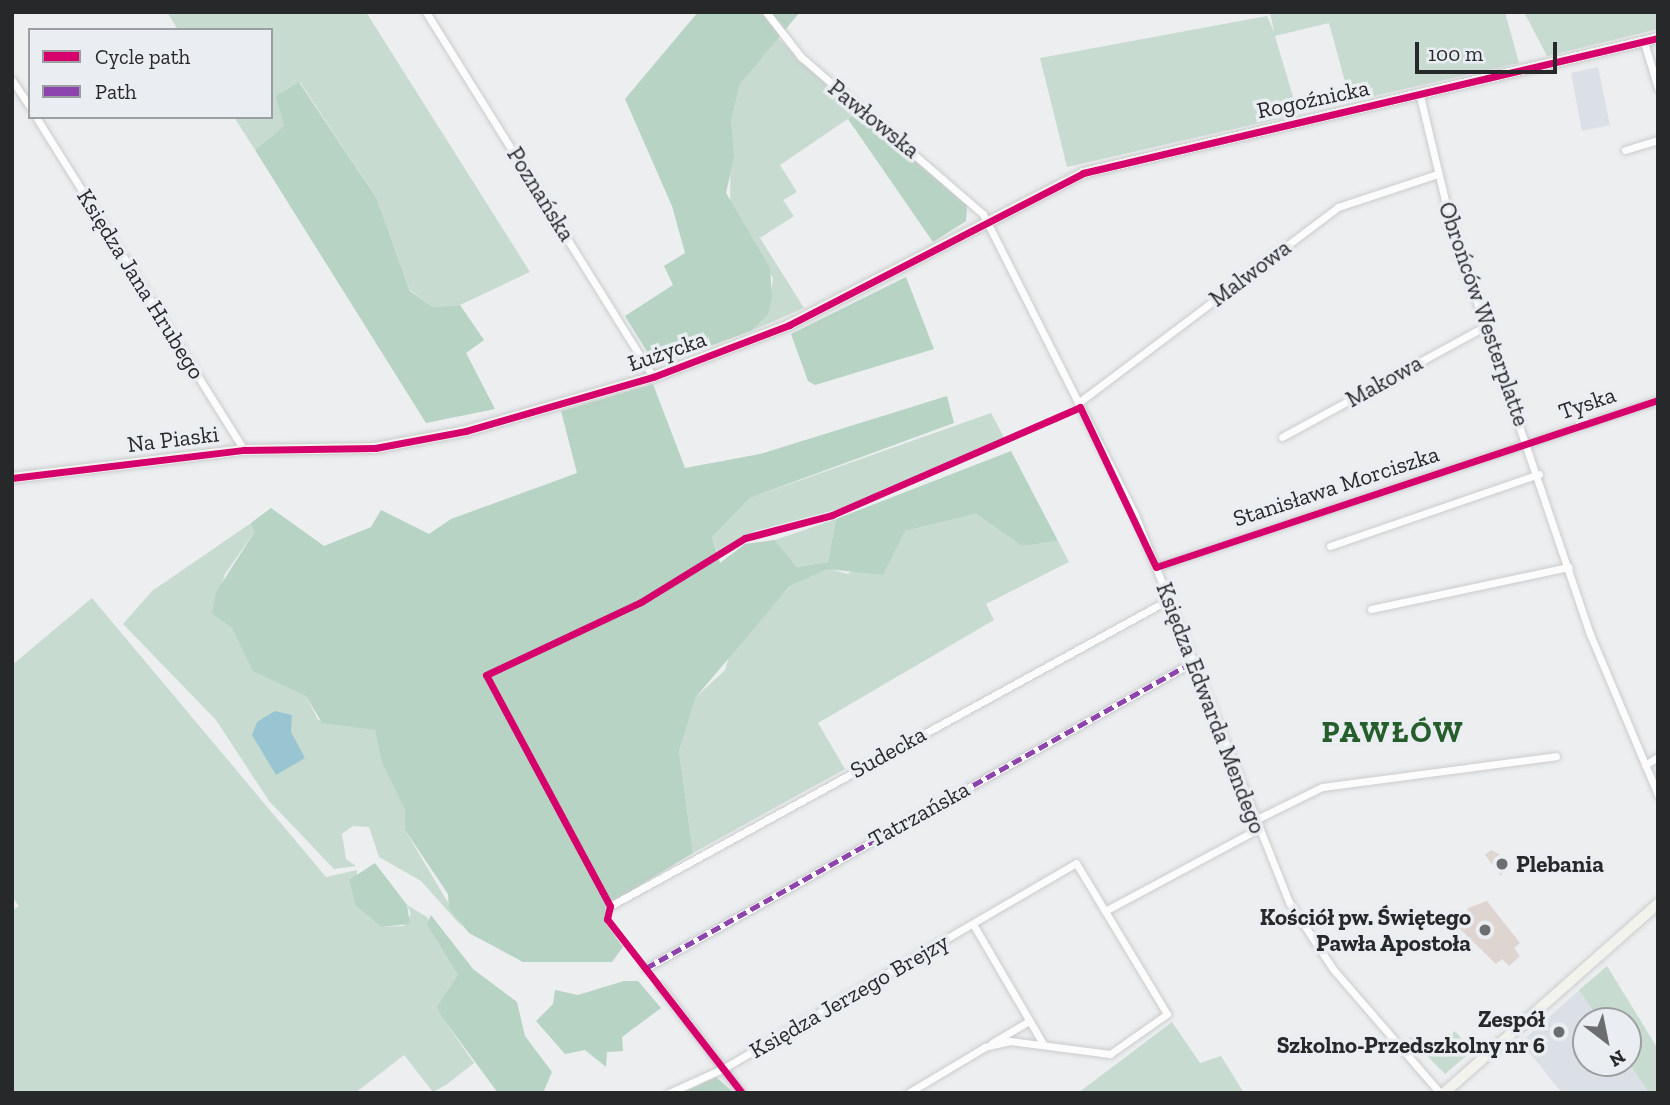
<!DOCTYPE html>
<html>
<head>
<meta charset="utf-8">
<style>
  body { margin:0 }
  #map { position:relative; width:1670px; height:1105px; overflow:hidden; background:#eceef0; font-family:"Zilla Slab",serif }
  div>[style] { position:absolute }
  .built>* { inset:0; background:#dbe0e6 }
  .green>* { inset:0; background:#c8dbd1 }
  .forest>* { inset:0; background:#b6d3c3 }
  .water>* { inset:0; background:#99c5d2 }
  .building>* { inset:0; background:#ded5d0 }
  .roads { filter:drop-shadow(0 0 2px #cacccd) drop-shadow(0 0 2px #cacccd) }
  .street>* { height:7px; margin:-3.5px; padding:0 3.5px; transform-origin:3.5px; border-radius:3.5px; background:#fcfcfd }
  .secondary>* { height:10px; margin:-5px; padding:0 5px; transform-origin:5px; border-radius:5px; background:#f3f3ed }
  .quiet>* { height:5px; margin-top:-2.5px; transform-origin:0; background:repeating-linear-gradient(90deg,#8e44ad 0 10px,transparent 0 15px) }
  .cycleway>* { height:7px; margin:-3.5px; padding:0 3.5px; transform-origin:3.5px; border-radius:3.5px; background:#d6006c }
  .dots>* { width:19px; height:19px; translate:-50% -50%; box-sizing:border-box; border:4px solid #eaeef2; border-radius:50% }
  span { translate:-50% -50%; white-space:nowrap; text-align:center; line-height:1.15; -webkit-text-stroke:7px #eaeef2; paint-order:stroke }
  .street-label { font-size:23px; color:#27282a }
  .poi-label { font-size:23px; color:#27282a; font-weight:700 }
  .left { translate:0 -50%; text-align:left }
  .right { translate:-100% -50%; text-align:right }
  .district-label { font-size:30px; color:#255d2b; font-weight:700; letter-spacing:2px }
  .frame { position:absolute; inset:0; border:14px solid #27282a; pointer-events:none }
  .legend { position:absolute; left:28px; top:28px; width:245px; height:91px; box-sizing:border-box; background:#eaeef2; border:2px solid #9c9fa2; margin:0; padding:9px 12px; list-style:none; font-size:21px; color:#27282a }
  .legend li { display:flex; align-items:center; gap:14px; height:35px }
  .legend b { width:35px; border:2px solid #9c9fa2 }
  .north { position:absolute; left:1572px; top:1007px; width:70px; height:70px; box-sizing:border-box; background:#eaeef2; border:2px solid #9c9fa2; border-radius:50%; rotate:148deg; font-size:19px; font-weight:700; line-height:28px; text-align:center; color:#27282a }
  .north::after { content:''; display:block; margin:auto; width:24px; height:32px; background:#6c6d6f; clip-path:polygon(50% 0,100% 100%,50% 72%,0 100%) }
  .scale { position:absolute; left:1415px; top:42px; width:142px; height:32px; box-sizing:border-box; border:4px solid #27282a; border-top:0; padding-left:9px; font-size:21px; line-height:24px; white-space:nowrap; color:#27282a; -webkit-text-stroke:5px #eaeef2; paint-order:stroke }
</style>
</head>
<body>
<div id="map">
  <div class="built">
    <div style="clip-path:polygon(1598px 67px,1610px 125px,1582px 131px,1571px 73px)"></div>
    <div style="clip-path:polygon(1579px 990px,1600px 1021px,1586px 1021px,1586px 1063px,1628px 1062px,1649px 1093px,1562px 1093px,1521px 1042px)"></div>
  </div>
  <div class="green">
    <div style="clip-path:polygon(167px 12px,366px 12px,530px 272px,460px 305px,433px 307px,410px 290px,377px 199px,300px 82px,284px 126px,255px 150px,234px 117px,271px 117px,271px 30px,178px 30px)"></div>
    <div style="clip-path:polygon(1270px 12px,1505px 12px,1519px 63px,1312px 110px,1305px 100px,1347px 89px,1329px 23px,1275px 36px,1294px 100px,1291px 116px,1067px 167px,1040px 58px,1267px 16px,1274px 32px)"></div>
    <div style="clip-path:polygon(1524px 12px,1658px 12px,1658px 29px,1547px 56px)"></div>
    <div style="clip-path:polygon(777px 37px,858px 112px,780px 165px,797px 192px,783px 200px,794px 216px,760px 238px,804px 308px,751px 331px,768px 315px,773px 278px,730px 207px,731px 122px,740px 84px)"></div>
    <div style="clip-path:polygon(991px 413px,1006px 441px,839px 509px,755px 531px,718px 554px,712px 537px,750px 498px)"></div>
    <div style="clip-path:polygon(976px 514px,1022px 546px,1058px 541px,1069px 562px,986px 604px,994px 620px,818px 723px,845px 769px,693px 853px,679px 751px,696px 697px,725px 670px,732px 647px,790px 587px,827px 568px,848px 574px,905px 531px)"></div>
    <div style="clip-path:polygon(836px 519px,828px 562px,797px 567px,775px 540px)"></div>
    <div style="clip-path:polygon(251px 523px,254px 533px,225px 574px,212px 614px,232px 628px,259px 672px,306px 696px,318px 720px,375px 730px,405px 810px,405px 830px,463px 928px,421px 881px,379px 857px,369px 827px,353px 826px,342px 834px,346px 859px,356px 866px,334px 869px,269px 801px,216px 720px,123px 624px,152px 591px)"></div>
    <div style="clip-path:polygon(92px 598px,326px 877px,357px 870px,356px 906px,381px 927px,404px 926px,411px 914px,407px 905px,427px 917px,458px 975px,442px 1017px,474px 1063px,446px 1085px,433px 1092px,404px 1055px,355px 1093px,12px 1093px,12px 911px,19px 906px,12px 897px,12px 665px)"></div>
    <div style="clip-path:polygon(1607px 966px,1658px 1049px,1658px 1093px,1649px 1093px,1628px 1062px,1628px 1021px,1600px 1021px,1579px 990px)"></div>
    <div style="clip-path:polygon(1172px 1022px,1200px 1063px,1221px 1056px,1244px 1093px,1078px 1093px)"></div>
    <div style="clip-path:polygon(1455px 1031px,1472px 1051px,1445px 1074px,1408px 1037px,1439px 1045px)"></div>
  </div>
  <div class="forest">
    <div style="clip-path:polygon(698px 12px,800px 12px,740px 84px,731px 122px,734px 157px,726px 193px,770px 268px,772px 297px,768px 315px,751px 331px,656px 366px,625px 316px,673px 285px,664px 266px,685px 253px,672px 206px,625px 99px)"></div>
    <div style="clip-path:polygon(299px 82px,377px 199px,410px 291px,433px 307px,460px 305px,484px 340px,466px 353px,495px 409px,426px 423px,255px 150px,284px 126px,276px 96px)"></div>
    <div style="clip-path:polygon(858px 112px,967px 205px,966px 221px,933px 242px,848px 119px)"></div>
    <div style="clip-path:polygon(906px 277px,934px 349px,815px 385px,808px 381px,791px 334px)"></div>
    <div style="clip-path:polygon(653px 384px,685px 468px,760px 454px,947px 396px,954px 423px,750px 498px,712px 537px,720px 563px,745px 544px,775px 540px,797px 567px,828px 562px,836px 519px,1011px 451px,1058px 541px,1022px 546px,976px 514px,905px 531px,883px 575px,827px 569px,789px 587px,696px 697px,679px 751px,693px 853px,606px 906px,605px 922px,623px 947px,612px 962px,523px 962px,469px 933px,449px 909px,448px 894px,405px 830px,405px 810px,382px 762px,375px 730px,322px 723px,306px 696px,253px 671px,232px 628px,212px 614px,216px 592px,254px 533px,251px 523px,271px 508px,324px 546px,371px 527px,381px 510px,429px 534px,451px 519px,577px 473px,561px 411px)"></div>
    <div style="clip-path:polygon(375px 863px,407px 905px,410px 924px,381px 927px,356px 906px,349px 880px)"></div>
    <div style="clip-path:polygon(431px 915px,473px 969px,517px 1002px,525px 1036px,552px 1072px,543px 1093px,498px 1093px,442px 1017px,437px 1007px,458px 975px,427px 924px)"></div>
    <div style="clip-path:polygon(624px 981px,638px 981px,661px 1008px,622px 1037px,623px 1051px,607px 1052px,606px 1067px,585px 1050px,565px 1054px,536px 1021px,553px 1004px,555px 990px,578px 995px)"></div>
    <div style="clip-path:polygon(716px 1077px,734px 1093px,682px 1093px)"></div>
  </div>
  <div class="water">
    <div style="clip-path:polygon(275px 711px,292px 715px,291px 732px,305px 758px,276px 775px,252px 735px,257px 722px)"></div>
  </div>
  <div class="building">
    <div style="clip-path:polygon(1491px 850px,1510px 860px,1501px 876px,1485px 855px)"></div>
    <div style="clip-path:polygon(1487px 901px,1520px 943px,1514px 948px,1520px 956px,1509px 966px,1502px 959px,1496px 964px,1458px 927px,1468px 908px)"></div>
  </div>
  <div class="roads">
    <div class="street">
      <div style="left:426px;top:12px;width:430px;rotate:58.1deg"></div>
      <div style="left:766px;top:12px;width:57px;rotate:52.1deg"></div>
      <div style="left:801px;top:57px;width:240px;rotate:40.8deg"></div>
      <div style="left:983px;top:214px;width:337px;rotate:63.2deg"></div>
      <div style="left:1135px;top:515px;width:417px;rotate:68.3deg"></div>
      <div style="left:1289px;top:902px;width:80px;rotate:56.7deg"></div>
      <div style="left:1333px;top:969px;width:164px;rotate:49.2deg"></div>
      <div style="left:1644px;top:42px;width:48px;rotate:73.1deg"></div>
      <div style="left:12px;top:80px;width:32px;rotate:56deg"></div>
      <div style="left:1420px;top:96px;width:137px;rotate:76.5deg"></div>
      <div style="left:1452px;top:229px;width:428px;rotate:71.2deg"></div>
      <div style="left:1590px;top:634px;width:175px;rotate:67.1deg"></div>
      <div style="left:36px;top:117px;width:393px;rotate:58deg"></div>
      <div style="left:1625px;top:150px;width:34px;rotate:-17deg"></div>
      <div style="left:1078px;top:403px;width:326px;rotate:-37deg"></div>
      <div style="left:1338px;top:207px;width:105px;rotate:-18.3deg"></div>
      <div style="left:1282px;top:437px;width:234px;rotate:-28.6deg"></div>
      <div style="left:1330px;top:546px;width:221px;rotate:-19deg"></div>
      <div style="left:1156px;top:567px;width:529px;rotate:-18.4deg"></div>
      <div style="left:1371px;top:609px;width:202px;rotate:-12deg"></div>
      <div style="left:1645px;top:765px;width:15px;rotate:-32deg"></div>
      <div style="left:1255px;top:820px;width:75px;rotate:-26.2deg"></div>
      <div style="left:1322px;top:787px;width:236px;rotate:-7.5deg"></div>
      <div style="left:610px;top:906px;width:636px;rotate:-28.74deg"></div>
      <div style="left:1105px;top:911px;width:174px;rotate:-28.2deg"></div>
      <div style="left:973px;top:924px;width:139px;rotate:59.7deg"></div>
      <div style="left:646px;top:968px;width:627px;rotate:-29.22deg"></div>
      <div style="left:659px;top:985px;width:136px;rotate:52.5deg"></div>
      <div style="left:992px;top:1043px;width:43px;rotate:-30.7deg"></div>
      <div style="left:669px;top:1093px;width:60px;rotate:-24.4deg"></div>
      <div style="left:724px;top:1068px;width:407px;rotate:-30.2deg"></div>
      <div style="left:1076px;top:863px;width:176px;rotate:58.9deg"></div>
      <div style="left:1167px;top:1014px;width:70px;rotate:144.9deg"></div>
      <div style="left:1110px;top:1054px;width:101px;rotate:-172.6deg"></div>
      <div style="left:1010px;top:1041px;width:26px;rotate:167deg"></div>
      <div style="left:985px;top:1047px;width:90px;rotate:149.1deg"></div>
    </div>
    <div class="secondary">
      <div style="left:12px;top:478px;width:234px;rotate:-6.9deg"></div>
      <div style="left:244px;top:450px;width:131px;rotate:-0.9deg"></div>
      <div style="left:375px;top:448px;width:93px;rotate:-10.6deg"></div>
      <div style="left:466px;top:431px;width:195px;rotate:-16.1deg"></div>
      <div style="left:653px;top:377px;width:146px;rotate:-20.9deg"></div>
      <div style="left:789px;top:325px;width:331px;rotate:-27.3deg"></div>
      <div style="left:1083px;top:173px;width:591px;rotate:-13.21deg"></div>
      <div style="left:1444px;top:1093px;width:286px;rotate:-41.5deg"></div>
    </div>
  </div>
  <div class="quiet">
    <div style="left:646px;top:968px;width:627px;rotate:-29.22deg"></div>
  </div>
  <div class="cycleway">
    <div style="left:12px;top:478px;width:234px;rotate:-6.9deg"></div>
    <div style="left:244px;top:450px;width:131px;rotate:-0.9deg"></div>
    <div style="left:375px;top:448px;width:93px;rotate:-10.6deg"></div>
    <div style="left:466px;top:431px;width:195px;rotate:-16.1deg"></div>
    <div style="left:653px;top:377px;width:146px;rotate:-20.9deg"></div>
    <div style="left:789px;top:325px;width:331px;rotate:-27.3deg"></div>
    <div style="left:1083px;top:173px;width:591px;rotate:-13.21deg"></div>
    <div style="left:742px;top:1093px;width:220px;rotate:-127.8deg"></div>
    <div style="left:607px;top:919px;width:13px;rotate:-77deg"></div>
    <div style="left:610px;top:906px;width:262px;rotate:-118.2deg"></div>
    <div style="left:486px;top:675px;width:171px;rotate:-25.2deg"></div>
    <div style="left:641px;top:602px;width:122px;rotate:-31.6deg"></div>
    <div style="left:745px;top:538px;width:90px;rotate:-14.8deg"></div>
    <div style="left:832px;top:515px;width:270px;rotate:-23.5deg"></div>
    <div style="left:1080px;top:407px;width:177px;rotate:64.6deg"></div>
    <div style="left:1156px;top:567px;width:529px;rotate:-18.4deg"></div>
  </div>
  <div class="dots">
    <div style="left:1502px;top:864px;background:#6c6d6f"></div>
    <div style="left:1485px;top:930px;background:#6c6d6f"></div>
    <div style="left:1559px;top:1032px;background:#6c6d6f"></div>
  </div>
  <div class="street-label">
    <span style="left:1313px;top:99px;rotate:-12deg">Rogoźnicka</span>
    <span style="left:874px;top:119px;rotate:39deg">Pawłowska</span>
    <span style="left:541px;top:194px;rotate:58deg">Poznańska</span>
    <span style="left:1250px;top:273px;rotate:-37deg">Malwowa</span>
    <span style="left:141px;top:284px;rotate:58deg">Księdza Jana Hrubego</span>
    <span style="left:1484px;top:314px;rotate:71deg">Obrońców Westerplatte</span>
    <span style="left:667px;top:351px;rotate:-19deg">Łużycka</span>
    <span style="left:1384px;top:381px;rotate:-29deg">Makowa</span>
    <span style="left:1587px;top:403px;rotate:-19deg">Tyska</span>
    <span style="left:173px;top:439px;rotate:-7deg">Na Piaski</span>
    <span style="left:1336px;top:486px;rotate:-18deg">Stanisława Morciszka</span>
    <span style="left:1211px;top:708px;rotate:69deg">Księdza Edwarda Mendego</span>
    <span style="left:888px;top:752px;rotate:-29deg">Sudecka</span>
    <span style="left:919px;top:814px;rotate:-29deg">Tatrzańska</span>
    <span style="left:849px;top:996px;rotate:-30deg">Księdza Jerzego Brejzy</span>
  </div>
  <div class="poi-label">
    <span class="left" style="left:1516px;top:864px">Plebania</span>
    <span class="right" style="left:1471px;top:930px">Kościół pw. Świętego<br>Pawła Apostoła</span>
    <span class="right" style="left:1545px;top:1032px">Zespół<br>Szkolno-Przedszkolny nr 6</span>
  </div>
  <div class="district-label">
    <span style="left:1393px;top:732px">PAWŁÓW</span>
  </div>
  <div class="frame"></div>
  <ul class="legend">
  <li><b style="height:9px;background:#d6006c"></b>Cycle path</li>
  <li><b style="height:9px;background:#8e44ad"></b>Path</li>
  </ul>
  <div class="north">N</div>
  <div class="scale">100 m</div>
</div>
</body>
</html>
